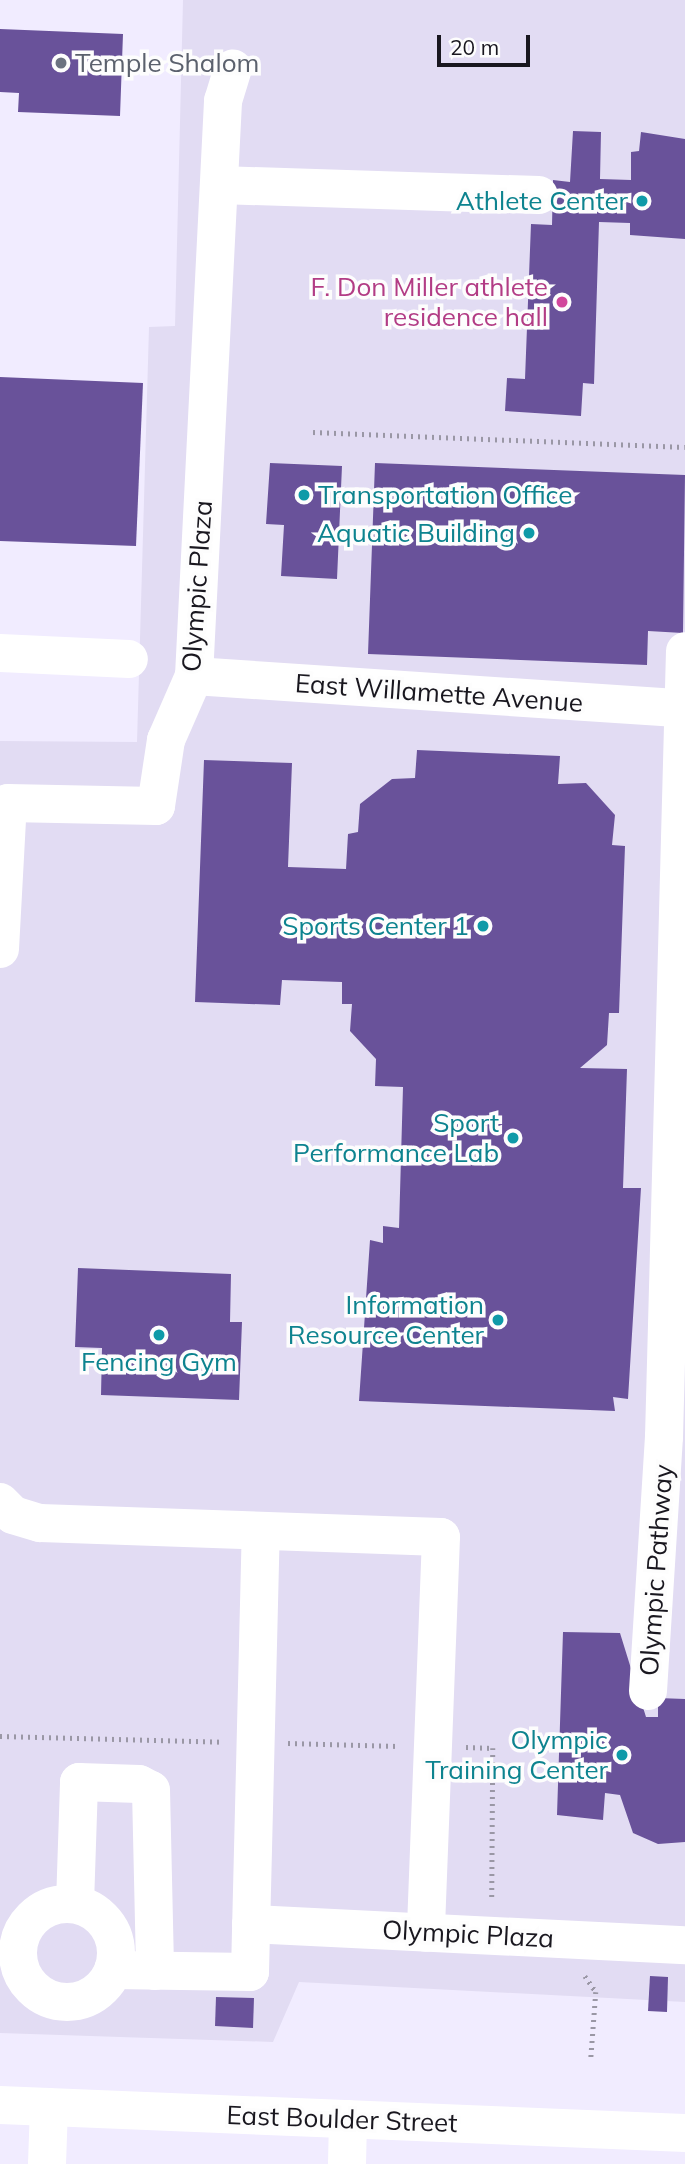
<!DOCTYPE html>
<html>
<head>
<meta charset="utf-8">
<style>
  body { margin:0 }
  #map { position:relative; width:685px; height:2164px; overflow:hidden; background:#f1ecff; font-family:Mulish,sans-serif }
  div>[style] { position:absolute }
  .built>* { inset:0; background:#e2dcf3 }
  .building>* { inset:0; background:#69529a }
  .path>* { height:4.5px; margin-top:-2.25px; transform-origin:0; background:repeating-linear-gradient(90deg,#9a97a5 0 2px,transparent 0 7px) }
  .minor>* { height:38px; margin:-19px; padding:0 19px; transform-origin:19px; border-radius:19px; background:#fff }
  .minor>.ring { margin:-19px; padding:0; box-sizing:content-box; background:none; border:38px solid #fff; border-radius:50% }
  .dots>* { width:19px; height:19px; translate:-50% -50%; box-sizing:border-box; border:4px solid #fdfdfd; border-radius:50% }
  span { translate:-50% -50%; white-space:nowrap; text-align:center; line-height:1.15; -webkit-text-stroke:7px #fdfdfd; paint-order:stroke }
  .worship-label { font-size:26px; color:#5b616d }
  .left { translate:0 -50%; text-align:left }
  .culture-label { font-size:26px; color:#0d838f }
  .right { translate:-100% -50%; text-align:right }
  .hotel-label { font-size:26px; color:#b23c85 }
  .street-label { font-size:26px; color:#19171f }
  .scale { position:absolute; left:437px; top:35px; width:93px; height:32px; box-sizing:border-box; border:4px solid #19171f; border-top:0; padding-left:9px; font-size:21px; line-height:24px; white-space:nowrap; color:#19171f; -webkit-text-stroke:5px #fdfdfd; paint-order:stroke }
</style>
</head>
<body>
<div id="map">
  <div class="built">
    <div style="clip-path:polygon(183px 0,685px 0,685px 2002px,299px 1982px,273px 2042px,0 2033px,0 741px,137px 742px,149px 327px,175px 326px)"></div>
  </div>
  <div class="building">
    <div style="clip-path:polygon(0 29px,123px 34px,120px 116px,18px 112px,19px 93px,0 92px)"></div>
    <div style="clip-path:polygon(573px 131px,601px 132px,600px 179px,631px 180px,631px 152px,639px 151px,641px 132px,685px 139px,685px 239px,630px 235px,630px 223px,599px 222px,594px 384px,583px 383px,581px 416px,505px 411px,507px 378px,525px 379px,531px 224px,552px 225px,553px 180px,570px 182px)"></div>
    <div style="clip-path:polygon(0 377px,143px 383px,136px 546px,0 541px)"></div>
    <div style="clip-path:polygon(270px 463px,342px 466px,337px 579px,281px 576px,284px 525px,266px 524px)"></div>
    <div style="clip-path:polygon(375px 463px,685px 475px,683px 633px,648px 631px,647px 665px,368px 654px)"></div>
    <div style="clip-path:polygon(417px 750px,560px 756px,558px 784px,586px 783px,615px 815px,612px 845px,625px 846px,619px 1013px,609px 1013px,607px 1045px,580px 1068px,627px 1069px,623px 1188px,641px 1188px,628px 1399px,613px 1397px,615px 1411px,359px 1401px,370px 1240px,383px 1243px,383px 1226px,399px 1228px,403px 1087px,375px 1086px,376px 1059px,350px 1031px,352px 1004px,342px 1004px,342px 982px,282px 980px,280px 1005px,195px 1002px,204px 760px,292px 763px,288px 867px,346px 869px,348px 834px,358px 832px,360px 804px,392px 779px,415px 778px)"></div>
    <div style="clip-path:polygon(78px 1268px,231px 1274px,230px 1322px,242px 1322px,239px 1400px,101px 1395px,102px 1348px,75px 1347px)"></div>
    <div style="clip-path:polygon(563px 1632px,620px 1633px,646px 1717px,658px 1717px,658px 1698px,685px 1699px,685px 1842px,658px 1844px,633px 1833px,620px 1795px,605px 1793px,603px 1820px,557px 1815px)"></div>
    <div style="clip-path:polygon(650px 1976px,668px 1977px,667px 2012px,648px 2011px)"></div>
    <div style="clip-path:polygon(216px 1997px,254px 1998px,253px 2028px,215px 2026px)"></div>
  </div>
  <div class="path">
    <div style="left:313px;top:432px;width:372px;rotate:2.3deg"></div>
    <div style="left:0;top:1736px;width:223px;rotate:1.5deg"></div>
    <div style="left:288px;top:1743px;width:110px;rotate:1.6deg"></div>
    <div style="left:466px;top:1747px;width:27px;rotate:2deg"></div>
    <div style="left:493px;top:1748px;width:153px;rotate:90.4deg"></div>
    <div style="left:585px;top:1976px;width:19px;rotate:55deg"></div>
    <div style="left:596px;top:1992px;width:67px;rotate:94.3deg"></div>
  </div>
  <div class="minor">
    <div style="left:219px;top:185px;width:320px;rotate:1.8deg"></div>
    <div style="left:0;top:653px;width:129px;rotate:2.7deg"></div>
    <div style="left:194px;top:676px;width:492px;rotate:3.8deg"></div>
    <div style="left:0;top:949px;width:146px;rotate:-86.9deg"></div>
    <div style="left:8px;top:803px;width:148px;rotate:1.2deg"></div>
    <div style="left:156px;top:806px;width:67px;rotate:-81.4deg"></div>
    <div style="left:166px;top:740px;width:70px;rotate:-66.4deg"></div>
    <div style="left:194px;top:676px;width:576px;rotate:-87.11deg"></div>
    <div style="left:223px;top:101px;width:34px;rotate:-73deg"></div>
    <div style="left:0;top:1502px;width:18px;rotate:45deg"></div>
    <div style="left:13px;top:1515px;width:28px;rotate:17deg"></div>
    <div style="left:40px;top:1523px;width:401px;rotate:2deg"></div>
    <div style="left:441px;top:1537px;width:396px;rotate:92.2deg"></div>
    <div style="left:648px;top:1691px;width:255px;rotate:-86.4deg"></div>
    <div style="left:664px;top:1437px;width:786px;rotate:-88.47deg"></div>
    <div style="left:75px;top:1904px;width:122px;rotate:-88.1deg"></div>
    <div style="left:79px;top:1782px;width:60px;rotate:1.9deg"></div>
    <div style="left:139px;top:1784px;width:13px;rotate:27deg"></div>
    <div style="left:151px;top:1790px;width:181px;rotate:88.7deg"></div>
    <div class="ring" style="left:18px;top:1904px;width:60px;height:60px"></div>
    <div style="left:251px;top:1924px;width:435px;rotate:2.8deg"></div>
    <div style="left:113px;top:1970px;width:137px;rotate:0.8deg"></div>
    <div style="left:250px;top:1972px;width:441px;rotate:-88.6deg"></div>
    <div style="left:0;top:2105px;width:686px;rotate:2.34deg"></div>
    <div style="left:47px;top:2164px;width:57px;rotate:-88deg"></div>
    <div style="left:347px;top:2164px;width:45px;rotate:-88.7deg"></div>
  </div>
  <div class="dots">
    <div style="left:61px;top:63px;background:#6b7280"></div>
    <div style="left:642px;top:201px;background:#0f9aa8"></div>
    <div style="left:562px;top:302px;background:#d1479c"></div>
    <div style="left:304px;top:495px;background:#0f9aa8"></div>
    <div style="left:529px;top:533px;background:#0f9aa8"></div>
    <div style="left:483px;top:926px;background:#0f9aa8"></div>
    <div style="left:513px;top:1138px;background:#0f9aa8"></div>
    <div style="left:498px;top:1320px;background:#0f9aa8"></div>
    <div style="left:159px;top:1335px;background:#0f9aa8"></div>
    <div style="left:622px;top:1755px;background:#0f9aa8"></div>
  </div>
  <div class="worship-label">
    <span class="left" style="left:75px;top:63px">Temple Shalom</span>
  </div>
  <div class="culture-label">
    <span class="right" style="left:628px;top:201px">Athlete Center</span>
    <span class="left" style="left:318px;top:495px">Transportation Office</span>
    <span class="right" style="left:515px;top:533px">Aquatic Building</span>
    <span class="right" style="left:469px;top:926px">Sports Center 1</span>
    <span class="right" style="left:499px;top:1138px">Sport<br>Performance Lab</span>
    <span class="right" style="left:484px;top:1320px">Information<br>Resource Center</span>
    <span style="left:159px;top:1362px">Fencing Gym</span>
    <span class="right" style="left:608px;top:1755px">Olympic<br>Training Center</span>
  </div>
  <div class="hotel-label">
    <span class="right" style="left:548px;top:302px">F. Don Miller athlete<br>residence hall</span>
  </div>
  <div class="street-label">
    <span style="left:197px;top:586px;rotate:-86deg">Olympic Plaza</span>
    <span style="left:439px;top:693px;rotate:4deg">East Willamette Avenue</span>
    <span style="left:656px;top:1570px;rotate:-86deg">Olympic Pathway</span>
    <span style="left:468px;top:1934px;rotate:3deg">Olympic Plaza</span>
    <span style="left:342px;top:2119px;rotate:2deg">East Boulder Street</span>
  </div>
  <div class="scale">20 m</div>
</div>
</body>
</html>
